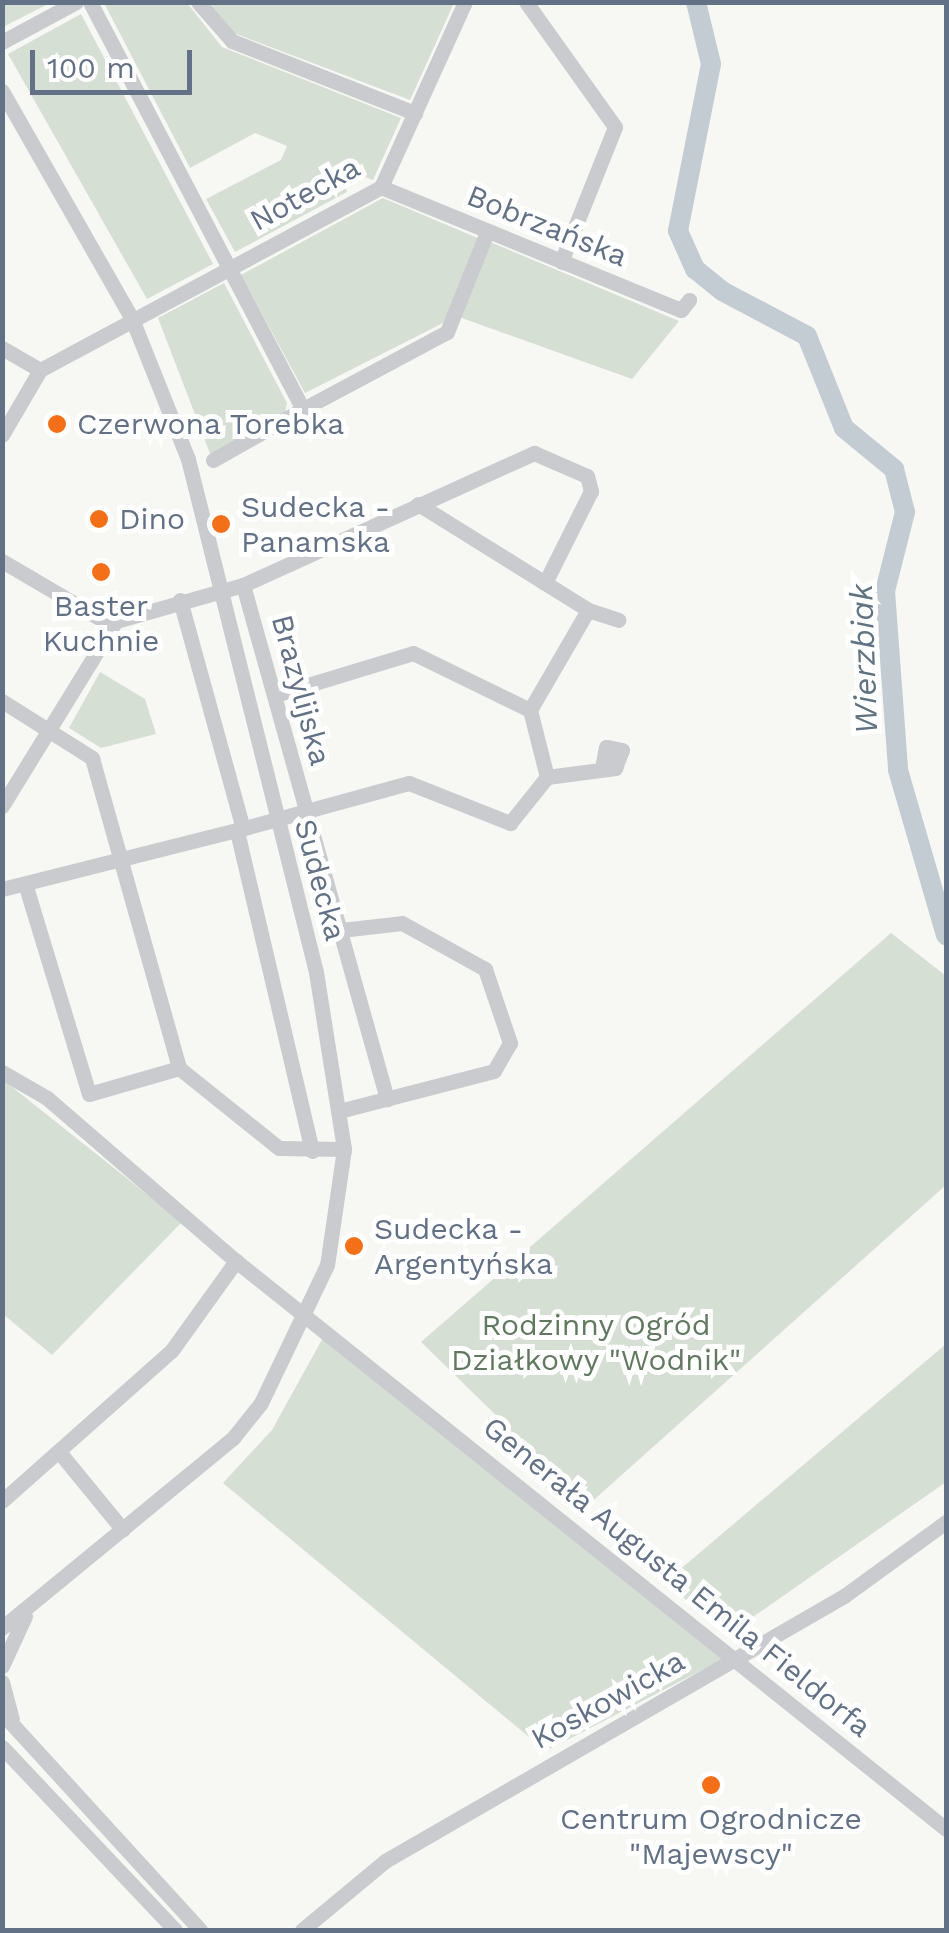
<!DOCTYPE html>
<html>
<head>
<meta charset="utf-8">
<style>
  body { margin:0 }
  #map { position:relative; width:949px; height:1933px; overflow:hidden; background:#f7f7f3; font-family:"Work Sans",sans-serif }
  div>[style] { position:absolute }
  .green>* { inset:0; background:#d6dfd4 }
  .river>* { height:20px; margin:-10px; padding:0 10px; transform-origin:10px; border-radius:10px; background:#c4ccd3 }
  .minor>* { height:15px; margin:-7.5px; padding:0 7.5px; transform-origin:7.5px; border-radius:7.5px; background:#c9cbcf }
  .dots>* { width:28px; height:28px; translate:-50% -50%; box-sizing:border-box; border:5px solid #fff; border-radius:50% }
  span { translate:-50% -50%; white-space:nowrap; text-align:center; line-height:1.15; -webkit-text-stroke:10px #fff; paint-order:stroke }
  .street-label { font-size:30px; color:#637187 }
  .poi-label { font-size:30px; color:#637187 }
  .left { translate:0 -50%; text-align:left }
  .park-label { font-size:30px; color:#60795f }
  .water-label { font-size:32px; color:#5f7383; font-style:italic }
  .frame { position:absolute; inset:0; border:5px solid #637187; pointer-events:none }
  .scale { position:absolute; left:30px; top:50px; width:162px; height:45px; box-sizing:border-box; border:5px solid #637187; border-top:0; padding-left:12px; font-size:30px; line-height:35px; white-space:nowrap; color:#637187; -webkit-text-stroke:8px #fff; paint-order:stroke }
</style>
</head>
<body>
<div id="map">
  <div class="green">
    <div style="clip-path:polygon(3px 2px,50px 2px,50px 3px,3px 27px)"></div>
    <div style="clip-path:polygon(104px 3px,187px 3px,222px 47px,401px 118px,373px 180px,337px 166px,347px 192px,235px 252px,206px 199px,281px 160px,287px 146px,255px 133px,190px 168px)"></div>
    <div style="clip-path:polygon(209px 3px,454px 3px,410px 100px,226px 30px)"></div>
    <div style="clip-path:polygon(81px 14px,213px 264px,147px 299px,8px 54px)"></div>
    <div style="clip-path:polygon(383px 198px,480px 239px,445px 322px,305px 393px,241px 275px)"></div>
    <div style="clip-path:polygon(490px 242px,679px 321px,632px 379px,459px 317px)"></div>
    <div style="clip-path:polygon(224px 283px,287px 403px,284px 418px,211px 456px,158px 318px)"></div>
    <div style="clip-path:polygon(100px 672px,145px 699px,156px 734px,101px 748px,69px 728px)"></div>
    <div style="clip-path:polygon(891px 933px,946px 976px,946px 1185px,578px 1514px,486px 1438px,504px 1423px,421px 1342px)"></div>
    <div style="clip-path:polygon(2px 1079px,182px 1222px,52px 1355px,3px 1314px)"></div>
    <div style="clip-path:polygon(324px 1336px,725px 1658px,546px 1751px,223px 1483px,272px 1430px)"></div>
    <div style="clip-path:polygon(946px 1344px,946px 1482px,730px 1633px,664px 1583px)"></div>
  </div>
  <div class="river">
    <div style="left:696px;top:2px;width:64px;rotate:76.4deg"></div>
    <div style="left:711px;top:64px;width:170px;rotate:101.2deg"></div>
    <div style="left:678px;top:231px;width:42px;rotate:65.9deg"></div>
    <div style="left:695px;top:269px;width:35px;rotate:39deg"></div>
    <div style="left:722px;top:291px;width:96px;rotate:27.9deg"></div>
    <div style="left:807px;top:336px;width:99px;rotate:68.1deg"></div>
    <div style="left:844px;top:428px;width:65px;rotate:39.4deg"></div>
    <div style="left:894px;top:469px;width:44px;rotate:75.7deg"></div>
    <div style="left:905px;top:512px;width:81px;rotate:104.2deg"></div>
    <div style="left:885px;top:591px;width:179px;rotate:85.8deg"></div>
    <div style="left:898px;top:770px;width:172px;rotate:73.8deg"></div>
  </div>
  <div class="minor">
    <div style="left:90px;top:2px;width:459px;rotate:62.4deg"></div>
    <div style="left:303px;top:409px;width:163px;rotate:-28.1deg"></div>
    <div style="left:447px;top:332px;width:108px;rotate:-68.2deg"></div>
    <div style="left:198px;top:2px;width:52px;rotate:48.9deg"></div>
    <div style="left:232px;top:41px;width:197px;rotate:21.5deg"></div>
    <div style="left:526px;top:2px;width:153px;rotate:54.5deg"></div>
    <div style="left:615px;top:127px;width:145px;rotate:111.8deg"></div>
    <div style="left:2px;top:42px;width:84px;rotate:-28.4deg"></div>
    <div style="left:2px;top:91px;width:262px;rotate:60.3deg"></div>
    <div style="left:132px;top:319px;width:151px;rotate:68.2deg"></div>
    <div style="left:188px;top:459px;width:529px;rotate:75.99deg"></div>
    <div style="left:316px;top:972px;width:179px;rotate:81deg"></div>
    <div style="left:344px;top:1149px;width:117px;rotate:98.3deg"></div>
    <div style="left:327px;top:1265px;width:153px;rotate:115.6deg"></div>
    <div style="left:261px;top:1403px;width:45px;rotate:128.7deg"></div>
    <div style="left:233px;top:1438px;width:299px;rotate:140.6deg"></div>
    <div style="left:381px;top:187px;width:324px;rotate:22.3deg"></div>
    <div style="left:681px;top:310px;width:13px;rotate:-51deg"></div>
    <div style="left:2px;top:348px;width:44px;rotate:30.1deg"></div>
    <div style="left:2px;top:435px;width:75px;rotate:-59.7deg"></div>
    <div style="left:40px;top:370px;width:387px;rotate:-28.2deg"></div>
    <div style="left:381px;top:187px;width:203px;rotate:-65.6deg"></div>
    <div style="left:213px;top:460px;width:103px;rotate:-29.5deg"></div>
    <div style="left:418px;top:504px;width:200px;rotate:31.9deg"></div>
    <div style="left:588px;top:610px;width:116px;rotate:120.1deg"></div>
    <div style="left:2px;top:561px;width:126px;rotate:30.4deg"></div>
    <div style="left:243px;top:585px;width:534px;rotate:74.35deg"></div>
    <div style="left:180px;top:600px;width:237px;rotate:74.6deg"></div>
    <div style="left:588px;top:610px;width:32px;rotate:18deg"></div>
    <div style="left:275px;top:695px;width:144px;rotate:-16.9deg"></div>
    <div style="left:413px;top:653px;width:130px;rotate:26deg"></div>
    <div style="left:2px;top:701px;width:107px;rotate:32.3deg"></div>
    <div style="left:92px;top:758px;width:322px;rotate:74.3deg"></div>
    <div style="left:179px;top:1068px;width:128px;rotate:38.7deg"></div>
    <div style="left:279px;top:1148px;width:65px;rotate:0.9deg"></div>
    <div style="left:530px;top:710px;width:69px;rotate:75.8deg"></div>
    <div style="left:2px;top:806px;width:217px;rotate:-58.4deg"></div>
    <div style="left:116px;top:621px;width:132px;rotate:-15.8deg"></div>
    <div style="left:243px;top:585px;width:320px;rotate:-24.4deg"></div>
    <div style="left:534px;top:453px;width:58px;rotate:23.5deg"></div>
    <div style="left:587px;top:476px;width:16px;rotate:75deg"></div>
    <div style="left:591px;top:491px;width:103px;rotate:116.6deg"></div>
    <div style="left:2px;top:889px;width:242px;rotate:-14.1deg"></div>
    <div style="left:27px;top:890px;width:213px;rotate:73.1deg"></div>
    <div style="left:89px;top:1094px;width:94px;rotate:-16.1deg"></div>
    <div style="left:341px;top:930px;width:61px;rotate:-6.5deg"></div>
    <div style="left:402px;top:923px;width:95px;rotate:29deg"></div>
    <div style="left:485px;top:969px;width:78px;rotate:71.3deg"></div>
    <div style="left:510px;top:1043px;width:32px;rotate:120deg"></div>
    <div style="left:494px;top:1071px;width:156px;rotate:165.5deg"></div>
    <div style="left:2px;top:1072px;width:52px;rotate:30deg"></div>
    <div style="left:47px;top:1098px;width:250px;rotate:40.8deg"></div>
    <div style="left:236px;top:1261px;width:909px;rotate:38.66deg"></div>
    <div style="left:312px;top:1151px;width:330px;rotate:-103.2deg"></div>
    <div style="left:237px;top:830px;width:178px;rotate:-15.3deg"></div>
    <div style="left:409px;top:783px;width:109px;rotate:21.6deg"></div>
    <div style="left:510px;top:823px;width:59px;rotate:-51.2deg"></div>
    <div style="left:547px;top:777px;width:69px;rotate:-7.5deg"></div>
    <div style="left:615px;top:768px;width:19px;rotate:-69deg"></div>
    <div style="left:622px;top:750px;width:16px;rotate:-169deg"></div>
    <div style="left:606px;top:747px;width:16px;rotate:101deg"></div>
    <div style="left:60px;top:1453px;width:99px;rotate:50.7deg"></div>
    <div style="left:2px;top:1501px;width:227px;rotate:-41.6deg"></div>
    <div style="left:172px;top:1350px;width:110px;rotate:-54.3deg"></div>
    <div style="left:2px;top:1666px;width:55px;rotate:-65.3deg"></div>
    <div style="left:2px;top:1682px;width:38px;rotate:75deg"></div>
    <div style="left:2px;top:1713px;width:294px;rotate:47.6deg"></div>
    <div style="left:2px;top:1747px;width:252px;rotate:46.6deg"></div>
    <div style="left:302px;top:1930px;width:108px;rotate:-39.7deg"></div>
    <div style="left:385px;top:1861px;width:530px;rotate:-30deg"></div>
    <div style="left:844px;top:1596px;width:126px;rotate:-36deg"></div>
  </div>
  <div class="dots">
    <div style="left:57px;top:424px;background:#f37018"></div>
    <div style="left:99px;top:519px;background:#f37018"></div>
    <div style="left:221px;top:524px;background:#f37018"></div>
    <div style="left:101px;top:572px;background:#f37018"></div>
    <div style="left:354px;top:1246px;background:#f37018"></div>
    <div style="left:711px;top:1785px;background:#f37018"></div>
  </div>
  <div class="street-label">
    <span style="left:305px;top:194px;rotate:-29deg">Notecka</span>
    <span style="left:547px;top:226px;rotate:22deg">Bobrzańska</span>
    <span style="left:301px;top:690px;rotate:75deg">Brazylijska</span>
    <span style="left:320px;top:880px;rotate:75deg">Sudecka</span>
    <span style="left:677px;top:1577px;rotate:39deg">Generała Augusta Emila Fieldorfa</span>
    <span style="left:608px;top:1700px;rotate:-29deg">Koskowicka</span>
  </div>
  <div class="poi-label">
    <span class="left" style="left:77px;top:424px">Czerwona Torebka</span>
    <span class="left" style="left:241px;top:524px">Sudecka -<br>Panamska</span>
    <span class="left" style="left:119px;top:519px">Dino</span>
    <span style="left:101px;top:623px">Baster<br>Kuchnie</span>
    <span class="left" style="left:374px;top:1246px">Sudecka -<br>Argentyńska</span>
    <span style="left:711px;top:1836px">Centrum Ogrodnicze<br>"Majewscy"</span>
  </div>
  <div class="park-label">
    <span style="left:596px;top:1342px">Rodzinny Ogród<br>Działkowy "Wodnik"</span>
  </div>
  <div class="water-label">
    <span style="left:864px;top:659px;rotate:-92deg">Wierzbiak</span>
  </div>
  <div class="frame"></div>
  <div class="scale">100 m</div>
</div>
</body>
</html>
